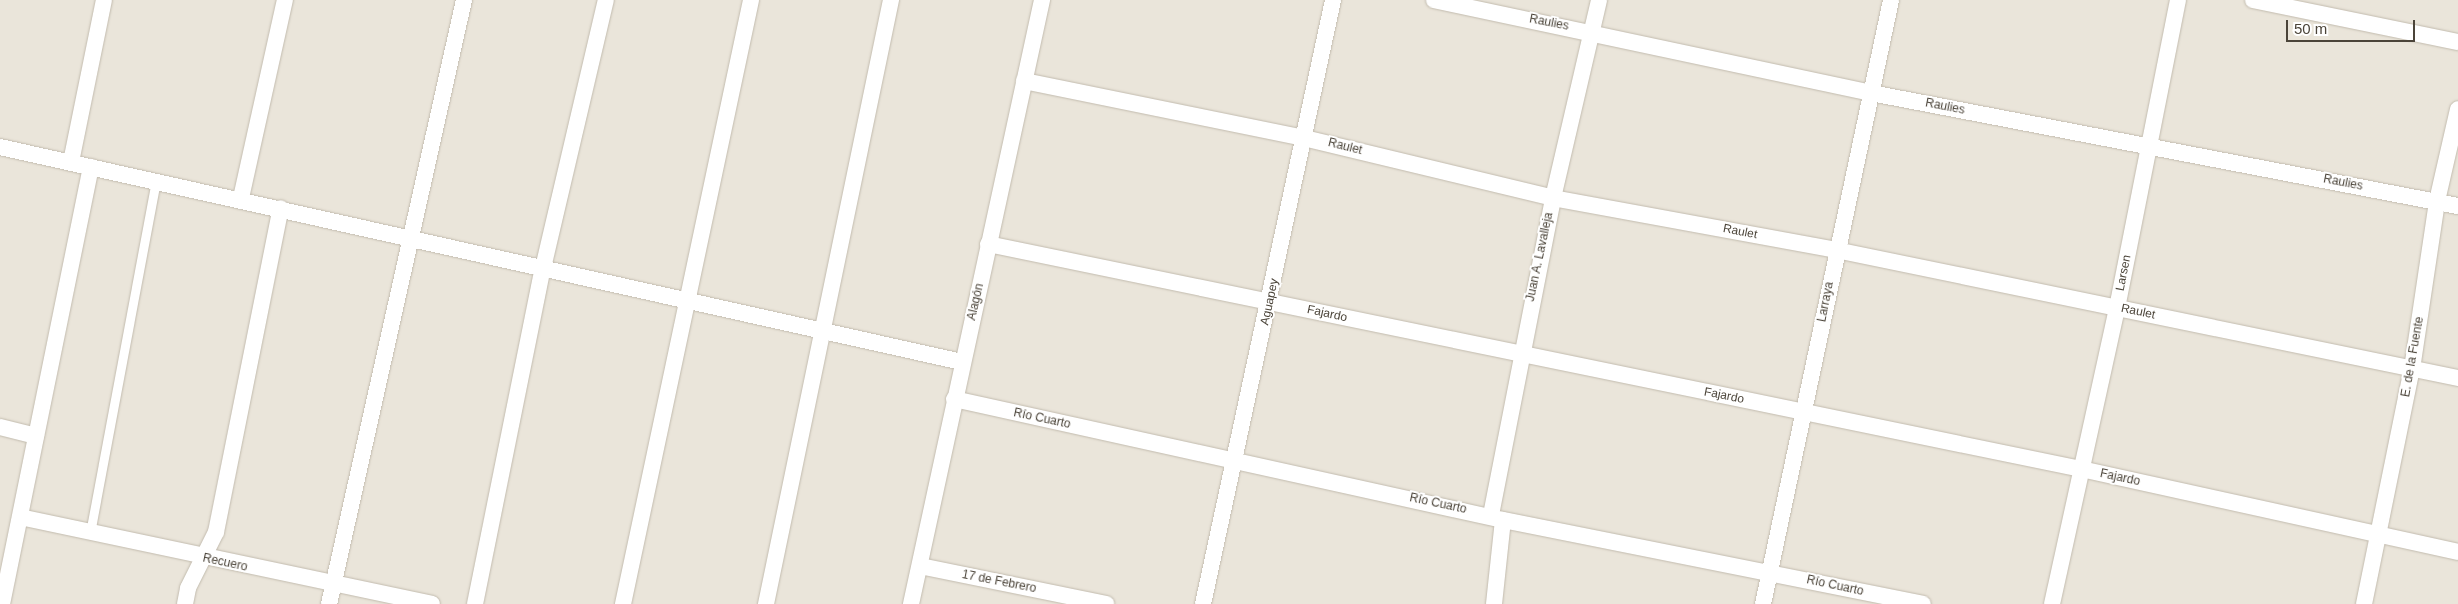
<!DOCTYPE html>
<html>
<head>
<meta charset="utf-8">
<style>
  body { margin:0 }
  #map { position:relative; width:2458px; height:604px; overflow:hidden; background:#f6f3ec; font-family:Helvetica,sans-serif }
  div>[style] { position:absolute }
  .residential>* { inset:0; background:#eae5da }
  .roads { filter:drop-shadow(0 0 1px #c2bbae) drop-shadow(0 0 1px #c2bbae) }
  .service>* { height:9px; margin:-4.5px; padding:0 4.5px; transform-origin:4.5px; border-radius:4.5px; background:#fff }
  .minor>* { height:16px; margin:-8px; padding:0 8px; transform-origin:8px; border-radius:8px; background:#fff }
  span { translate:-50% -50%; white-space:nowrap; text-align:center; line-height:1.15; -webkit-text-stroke:4px #fff; paint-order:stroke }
  .street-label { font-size:12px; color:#4b4439 }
  .scale { position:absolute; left:2286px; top:20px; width:129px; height:22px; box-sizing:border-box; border:2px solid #4b4439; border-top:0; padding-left:6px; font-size:15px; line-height:18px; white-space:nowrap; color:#4b4439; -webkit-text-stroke:4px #fff; paint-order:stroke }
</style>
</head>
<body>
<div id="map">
  <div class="residential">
    <div style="clip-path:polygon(0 0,2458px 0,2458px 604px,0 604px)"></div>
  </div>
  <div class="roads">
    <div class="service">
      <div style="left:90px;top:533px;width:358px;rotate:-79.4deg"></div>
    </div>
    <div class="minor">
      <div style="left:1434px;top:0;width:447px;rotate:12deg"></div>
      <div style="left:1871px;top:93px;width:598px;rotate:10.9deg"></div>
      <div style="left:2253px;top:0;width:209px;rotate:11.6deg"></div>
      <div style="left:1024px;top:81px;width:286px;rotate:11.5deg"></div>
      <div style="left:1304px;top:138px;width:256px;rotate:13.5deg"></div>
      <div style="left:1553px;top:198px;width:288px;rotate:10.4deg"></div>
      <div style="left:1836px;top:250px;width:635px;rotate:11.63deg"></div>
      <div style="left:0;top:147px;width:986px;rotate:12.6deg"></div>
      <div style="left:71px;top:162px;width:165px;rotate:-78.5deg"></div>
      <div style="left:241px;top:198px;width:203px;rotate:-77.5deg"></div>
      <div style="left:988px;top:244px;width:1116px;rotate:11.63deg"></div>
      <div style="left:2081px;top:469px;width:386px;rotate:12.4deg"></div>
      <div style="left:954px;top:399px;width:562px;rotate:12.43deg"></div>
      <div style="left:1503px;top:520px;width:428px;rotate:11.3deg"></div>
      <div style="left:0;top:427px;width:37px;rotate:14deg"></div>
      <div style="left:1491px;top:515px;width:323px;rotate:-78.9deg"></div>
      <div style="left:1553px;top:198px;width:203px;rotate:-76.9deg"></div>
      <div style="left:20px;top:517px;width:421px;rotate:11.9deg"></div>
      <div style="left:920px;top:566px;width:190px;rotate:11.5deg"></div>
      <div style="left:2px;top:604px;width:446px;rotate:-78.5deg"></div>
      <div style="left:185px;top:604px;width:16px;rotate:-79deg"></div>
      <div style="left:188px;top:588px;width:63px;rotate:-63.4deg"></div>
      <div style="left:216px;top:532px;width:330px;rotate:-78.7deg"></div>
      <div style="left:329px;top:604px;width:619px;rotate:-77.4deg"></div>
      <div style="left:475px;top:604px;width:343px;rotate:-78.6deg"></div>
      <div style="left:543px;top:268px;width:275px;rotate:-76.8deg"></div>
      <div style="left:623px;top:604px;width:617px;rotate:-78.03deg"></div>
      <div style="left:766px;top:604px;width:617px;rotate:-78.31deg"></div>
      <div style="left:911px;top:604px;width:618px;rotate:-77.76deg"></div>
      <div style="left:1203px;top:604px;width:618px;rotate:-77.85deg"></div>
      <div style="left:1494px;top:604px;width:84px;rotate:-83.9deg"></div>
      <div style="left:1763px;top:604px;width:617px;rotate:-78.03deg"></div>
      <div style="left:2052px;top:604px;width:303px;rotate:-77.6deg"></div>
      <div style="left:2117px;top:308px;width:314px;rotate:-78.8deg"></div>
      <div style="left:2364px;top:604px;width:240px;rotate:-78.5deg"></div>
      <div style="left:2412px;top:369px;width:170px;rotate:-81.5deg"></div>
      <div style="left:2437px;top:201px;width:94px;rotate:-77.1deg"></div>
    </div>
  </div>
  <div class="street-label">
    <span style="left:1549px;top:23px;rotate:11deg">Raulies</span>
    <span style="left:1945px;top:107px;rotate:11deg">Raulies</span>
    <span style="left:1345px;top:147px;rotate:14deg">Raulet</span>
    <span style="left:2343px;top:183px;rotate:11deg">Raulies</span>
    <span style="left:1740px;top:232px;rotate:11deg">Raulet</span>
    <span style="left:1540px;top:257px;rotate:-78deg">Juan A. Lavalleja</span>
    <span style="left:2124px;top:273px;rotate:-79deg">Larsen</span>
    <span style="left:976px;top:302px;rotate:-77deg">Alagón</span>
    <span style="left:1270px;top:302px;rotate:-78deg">Aguapey</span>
    <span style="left:1826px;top:302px;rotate:-79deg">Larraya</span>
    <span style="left:2138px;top:312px;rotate:12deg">Raulet</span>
    <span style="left:1327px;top:314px;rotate:12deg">Fajardo</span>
    <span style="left:2413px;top:357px;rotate:-80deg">E. de la Fuente</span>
    <span style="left:1724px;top:396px;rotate:11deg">Fajardo</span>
    <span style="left:1042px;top:419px;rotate:12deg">Río Cuarto</span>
    <span style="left:2120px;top:478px;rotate:12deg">Fajardo</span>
    <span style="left:1438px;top:504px;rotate:12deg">Río Cuarto</span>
    <span style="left:225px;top:563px;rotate:12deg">Recuero</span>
    <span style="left:999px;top:582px;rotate:11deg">17 de Febrero</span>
    <span style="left:1835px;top:586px;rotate:12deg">Río Cuarto</span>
  </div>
  <div class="scale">50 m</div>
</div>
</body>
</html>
